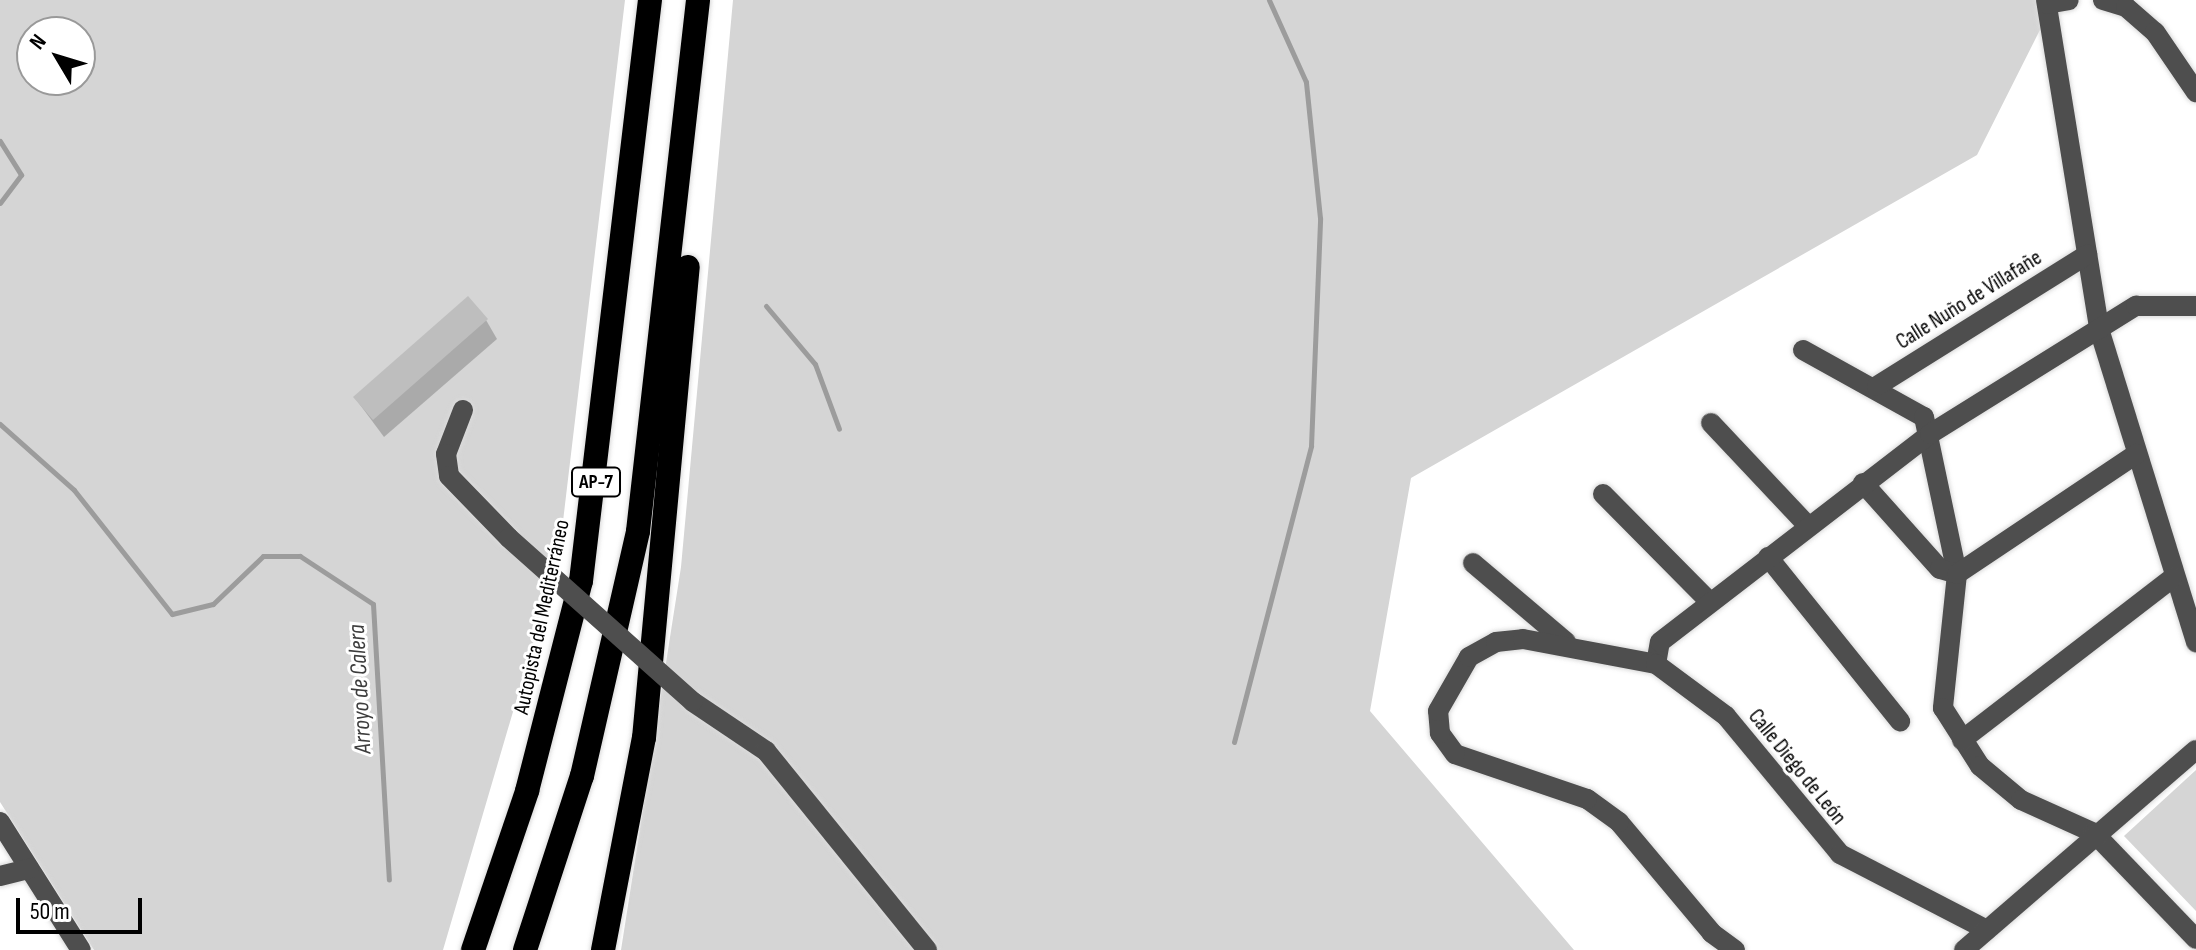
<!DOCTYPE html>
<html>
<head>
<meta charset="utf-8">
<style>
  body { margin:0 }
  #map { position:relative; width:2196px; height:950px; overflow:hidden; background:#fff; font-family:"Sofia Sans Condensed",sans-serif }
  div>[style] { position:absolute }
  .green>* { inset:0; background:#d5d5d5 }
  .shadow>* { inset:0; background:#0003 }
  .stream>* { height:5px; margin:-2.5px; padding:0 2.5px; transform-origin:2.5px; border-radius:2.5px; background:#9c9c9c }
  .building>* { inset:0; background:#bebebe }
  .roads { filter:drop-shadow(0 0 2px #dbdbdb) drop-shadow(0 0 2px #dbdbdb) }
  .minor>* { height:20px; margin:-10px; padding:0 10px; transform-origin:10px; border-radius:10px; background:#4e4e4e }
  .highway>* { height:24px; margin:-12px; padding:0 12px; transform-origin:12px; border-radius:12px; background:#000 }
  .minor-bridge>* { height:20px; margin:-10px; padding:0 10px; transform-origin:10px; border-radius:10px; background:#4e4e4e }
  span { translate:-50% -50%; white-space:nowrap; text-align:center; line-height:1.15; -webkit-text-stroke:6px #fff; paint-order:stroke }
  .shield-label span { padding:2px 6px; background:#fff; border:2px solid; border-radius:6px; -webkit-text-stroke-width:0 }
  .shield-label { font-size:20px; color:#000; font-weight:700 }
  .street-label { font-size:22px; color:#000 }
  .water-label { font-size:24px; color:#3d3d3d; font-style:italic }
  .north { position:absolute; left:16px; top:16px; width:80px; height:80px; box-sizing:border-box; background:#fff; border:2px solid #999; border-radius:50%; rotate:308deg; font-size:22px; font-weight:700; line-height:32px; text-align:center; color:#000 }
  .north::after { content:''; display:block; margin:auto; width:28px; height:36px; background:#000; clip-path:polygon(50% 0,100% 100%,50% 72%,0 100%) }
  .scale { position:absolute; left:16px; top:898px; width:126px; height:36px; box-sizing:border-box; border:4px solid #000; border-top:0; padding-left:10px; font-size:24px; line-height:28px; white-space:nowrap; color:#000; -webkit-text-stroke:6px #fff; paint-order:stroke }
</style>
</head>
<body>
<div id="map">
  <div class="green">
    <div style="clip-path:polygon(evenodd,0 0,625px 0,559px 555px,443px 950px,94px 950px,0 802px,0 0,32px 32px,80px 32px,80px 80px,32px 80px,32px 32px)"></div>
    <div style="clip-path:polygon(733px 0,2055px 0,1977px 155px,1411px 478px,1370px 711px,1574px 950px,621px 950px,681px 567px)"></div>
    <div style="clip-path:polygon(2196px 770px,2196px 911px,2124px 836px)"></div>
  </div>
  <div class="shadow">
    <div style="clip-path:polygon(486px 320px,497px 339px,384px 437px,355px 398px)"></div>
  </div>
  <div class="stream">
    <div style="left:0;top:141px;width:40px;rotate:58deg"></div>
    <div style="left:21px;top:175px;width:35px;rotate:127deg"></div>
    <div style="left:766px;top:306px;width:76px;rotate:49.8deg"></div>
    <div style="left:815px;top:364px;width:69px;rotate:69.7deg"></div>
    <div style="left:0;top:424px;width:99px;rotate:41.7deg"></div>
    <div style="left:74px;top:490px;width:158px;rotate:51.7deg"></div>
    <div style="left:172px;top:614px;width:42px;rotate:-13.7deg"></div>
    <div style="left:213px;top:604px;width:69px;rotate:-43.8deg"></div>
    <div style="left:263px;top:556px;width:37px"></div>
    <div style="left:300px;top:556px;width:87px;rotate:33.3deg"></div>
    <div style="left:373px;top:604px;width:276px;rotate:86.7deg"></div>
    <div style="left:1234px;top:742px;width:306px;rotate:-75.4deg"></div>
    <div style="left:1311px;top:446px;width:228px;rotate:-87.7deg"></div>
    <div style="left:1320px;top:218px;width:137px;rotate:-95.9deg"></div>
    <div style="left:1306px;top:82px;width:90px;rotate:-114.3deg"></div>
  </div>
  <div class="building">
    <div style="clip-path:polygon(468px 296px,488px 319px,373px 420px,353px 397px)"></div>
  </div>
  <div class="roads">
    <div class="minor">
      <div style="left:2046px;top:0;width:336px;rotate:80.8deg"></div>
      <div style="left:2100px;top:332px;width:325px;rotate:72.8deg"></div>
      <div style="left:2103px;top:0;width:24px;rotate:17deg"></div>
      <div style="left:2126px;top:7px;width:38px;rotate:41deg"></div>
      <div style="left:2155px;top:32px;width:73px;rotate:55.7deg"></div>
      <div style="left:2047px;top:4px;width:22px;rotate:-10deg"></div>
      <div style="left:1803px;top:350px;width:138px;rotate:29deg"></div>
      <div style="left:1924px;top:417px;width:160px;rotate:78.1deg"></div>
      <div style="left:1957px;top:574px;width:135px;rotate:96deg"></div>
      <div style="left:1943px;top:708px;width:69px;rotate:57.5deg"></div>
      <div style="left:1980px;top:766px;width:53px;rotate:39.7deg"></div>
      <div style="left:2021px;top:800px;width:80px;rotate:24.3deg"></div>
      <div style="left:2094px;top:833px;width:147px;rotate:46.1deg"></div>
      <div style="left:1877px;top:386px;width:248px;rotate:-32deg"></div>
      <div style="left:463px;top:410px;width:47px;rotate:111.1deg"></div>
      <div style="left:446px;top:454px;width:22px;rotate:82deg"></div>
      <div style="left:449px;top:476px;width:86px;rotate:45.9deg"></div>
      <div style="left:1711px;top:423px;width:141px;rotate:46.7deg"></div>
      <div style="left:1863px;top:483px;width:115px;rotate:48.2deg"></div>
      <div style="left:1940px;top:569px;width:18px;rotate:16deg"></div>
      <div style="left:1957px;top:574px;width:216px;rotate:-33.8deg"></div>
      <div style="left:1603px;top:494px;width:152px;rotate:45.3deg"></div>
      <div style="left:1768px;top:557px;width:211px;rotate:51.2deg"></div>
      <div style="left:1473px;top:563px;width:122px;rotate:40.3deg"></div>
      <div style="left:1656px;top:664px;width:22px;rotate:-80deg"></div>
      <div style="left:1660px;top:642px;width:341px;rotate:-37.6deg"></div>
      <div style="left:1930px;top:434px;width:243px;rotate:-31.9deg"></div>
      <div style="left:2136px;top:306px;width:60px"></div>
      <div style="left:693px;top:702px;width:88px;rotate:33.9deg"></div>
      <div style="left:766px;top:751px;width:256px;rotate:51deg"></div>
      <div style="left:1962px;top:740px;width:265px;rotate:-37.6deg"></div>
      <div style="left:0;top:822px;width:151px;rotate:57.7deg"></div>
      <div style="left:0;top:876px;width:30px;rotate:-14deg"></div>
      <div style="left:1735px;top:950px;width:29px;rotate:-144deg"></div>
      <div style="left:1712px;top:933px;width:145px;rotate:-130deg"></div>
      <div style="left:1619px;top:822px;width:39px;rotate:-144deg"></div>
      <div style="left:1587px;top:799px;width:139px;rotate:-161.2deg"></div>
      <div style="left:1455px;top:754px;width:26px;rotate:-126deg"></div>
      <div style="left:1440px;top:733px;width:22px;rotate:-95deg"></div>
      <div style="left:1438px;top:711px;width:62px;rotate:-60.1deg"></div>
      <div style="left:1469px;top:657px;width:31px;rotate:-29deg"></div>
      <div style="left:1496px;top:642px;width:27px;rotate:-6deg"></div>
      <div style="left:1523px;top:639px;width:135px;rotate:10.6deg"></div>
      <div style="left:1656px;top:664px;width:87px;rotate:36.6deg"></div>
      <div style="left:1726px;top:716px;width:179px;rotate:50.4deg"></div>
      <div style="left:1840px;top:854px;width:165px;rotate:27.3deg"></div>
      <div style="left:1964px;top:950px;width:306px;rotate:-40.8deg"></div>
    </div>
    <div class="highway">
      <div style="left:473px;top:950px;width:168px;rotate:-71.2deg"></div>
      <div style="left:527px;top:791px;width:217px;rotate:-75.6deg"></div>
      <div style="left:581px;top:581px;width:585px;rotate:-83.23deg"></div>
      <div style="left:525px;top:950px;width:183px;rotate:-71.9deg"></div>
      <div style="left:582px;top:776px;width:251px;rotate:-77.1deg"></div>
      <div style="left:638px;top:531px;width:534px;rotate:-83.55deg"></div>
      <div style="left:603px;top:950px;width:216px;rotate:-79.1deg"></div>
      <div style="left:644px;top:738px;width:473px;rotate:-84.7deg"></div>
    </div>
  </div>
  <div class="minor-bridge">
    <div style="left:509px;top:538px;width:246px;rotate:41.7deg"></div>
  </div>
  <div class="shield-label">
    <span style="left:596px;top:482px">AP-7</span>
  </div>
  <div class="street-label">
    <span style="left:1969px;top:300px;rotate:-32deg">Calle Nuño de Villafañe</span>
    <span style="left:542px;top:617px;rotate:-78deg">Autopista del Mediterráneo</span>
    <span style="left:1797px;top:767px;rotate:51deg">Calle Diego de León</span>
  </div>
  <div class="water-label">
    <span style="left:360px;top:689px;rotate:-93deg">Arroyo de Calera</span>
  </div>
  <div class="north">N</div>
  <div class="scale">50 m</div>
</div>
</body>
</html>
